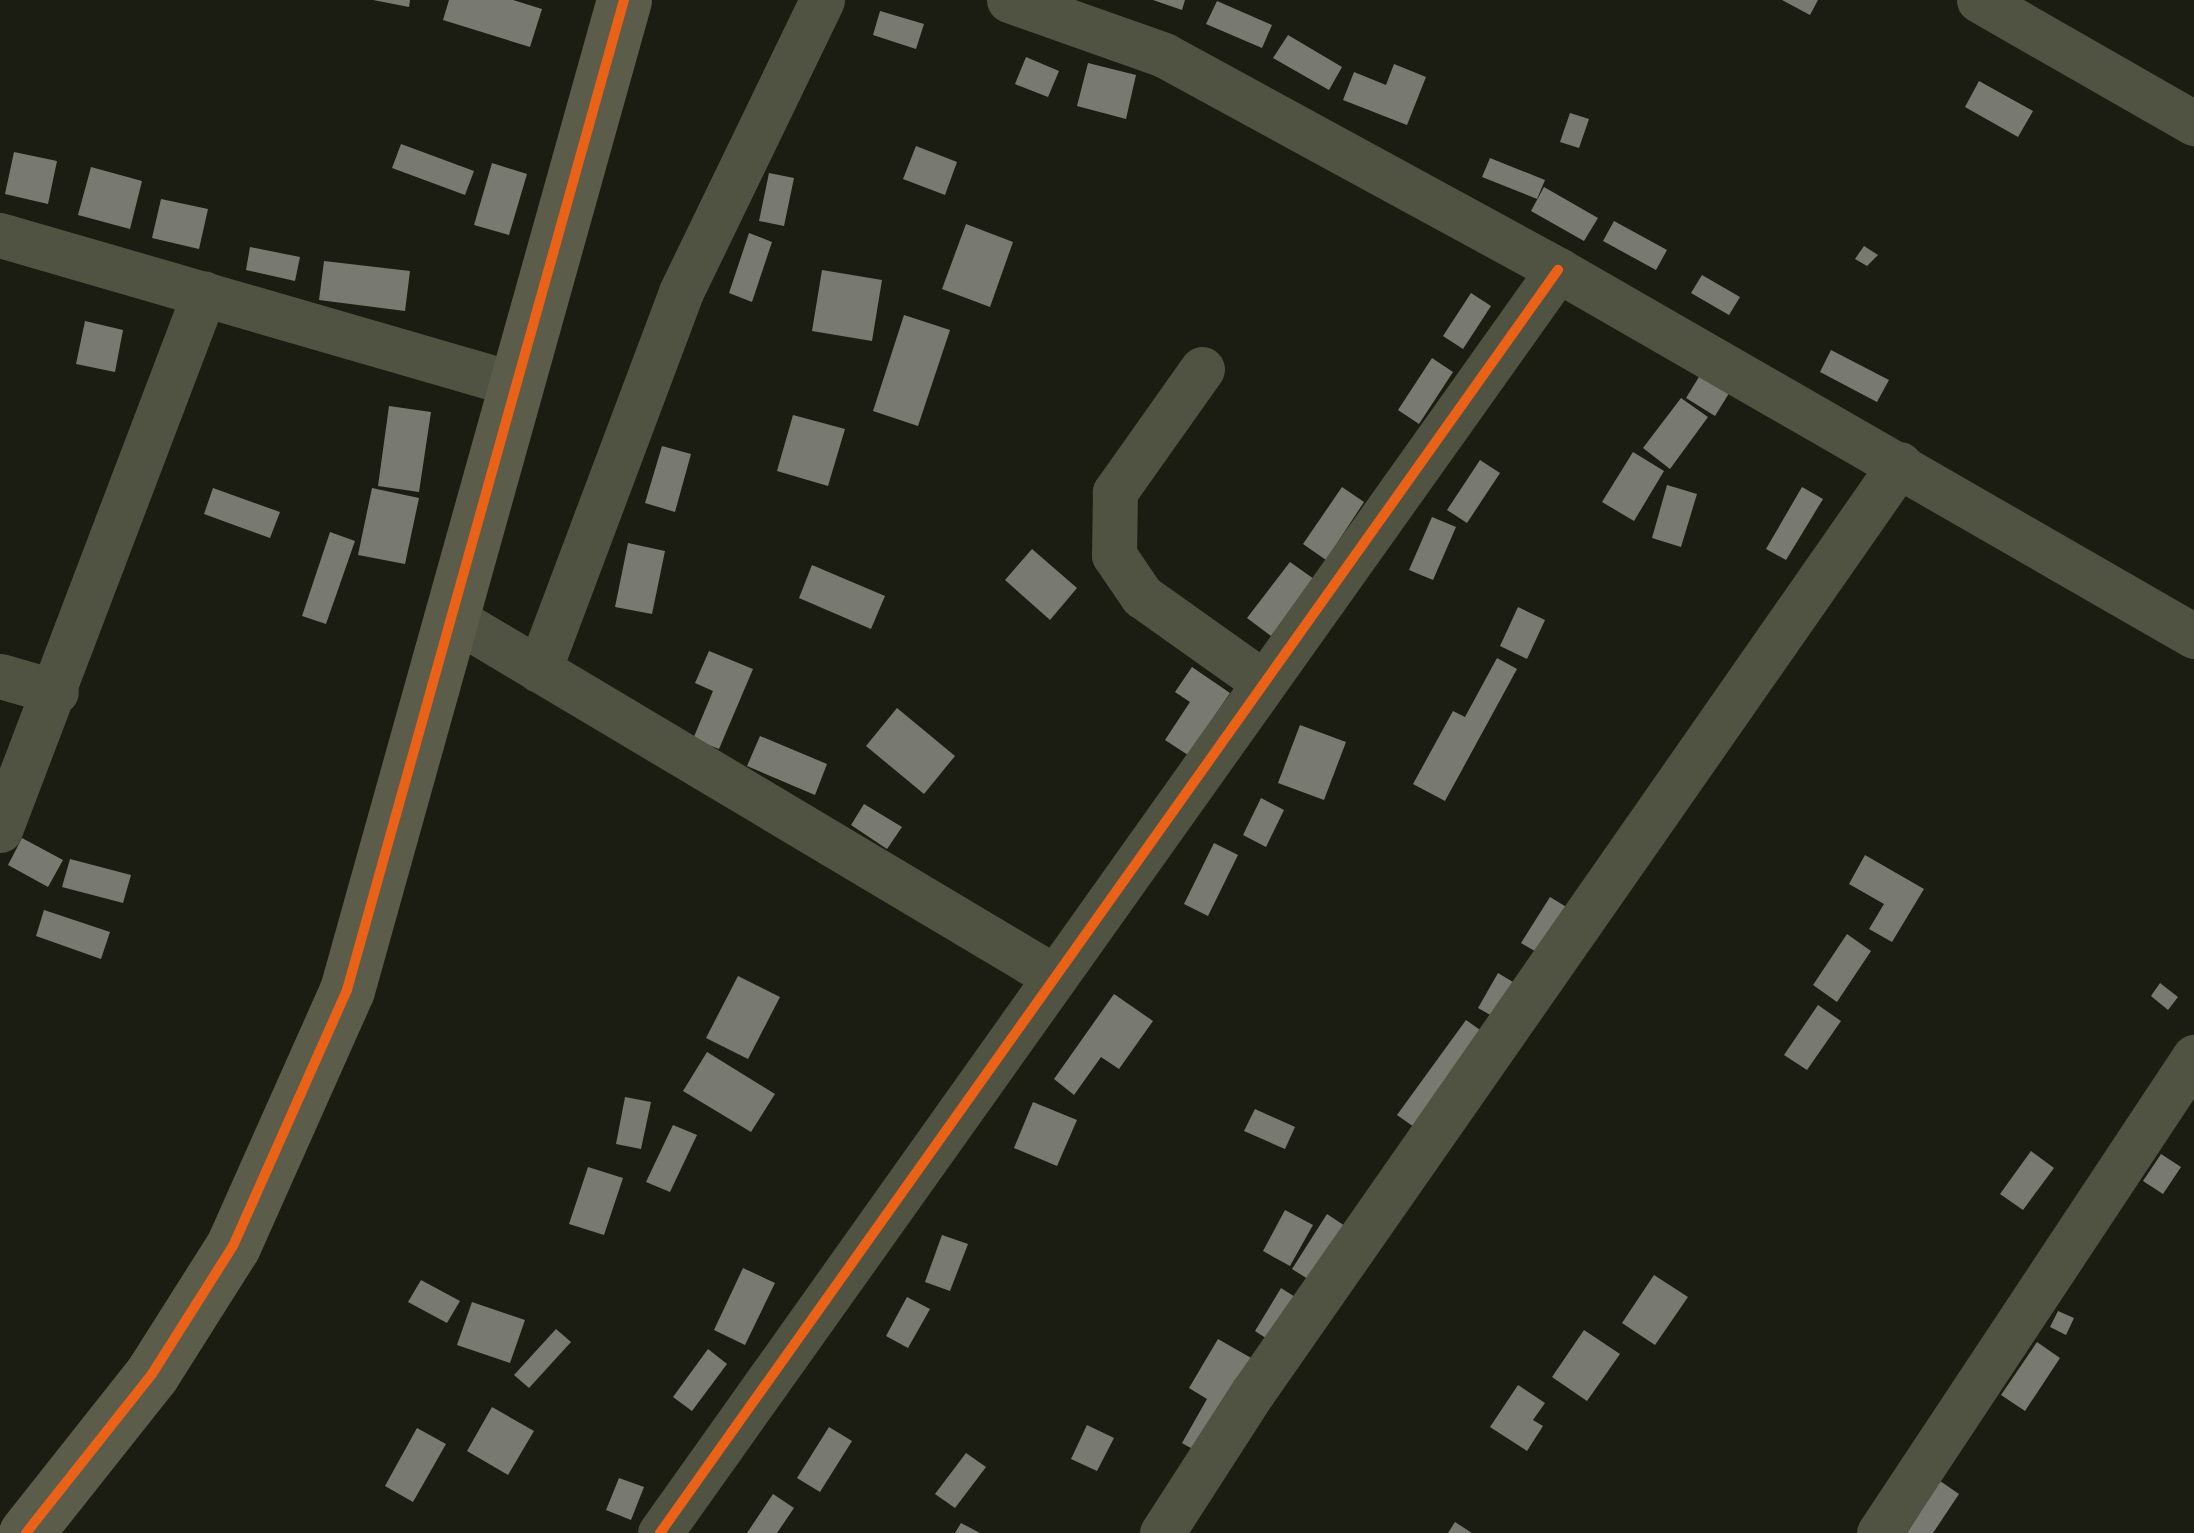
<!DOCTYPE html>
<html>
<head>
<meta charset="utf-8">
<style>
  body { margin:0 }
  #map { position:relative; width:2194px; height:1533px; overflow:hidden; background:#1c1d12; font-family:"Noto Sans",sans-serif }
  div>[style] { position:absolute }
  .building>* { inset:0; background:#787970 }
  .street>* { height:45px; margin:-22.5px; padding:0 22.5px; transform-origin:22.5px; border-radius:22.5px; background:#505242 }
  .secondary>* { height:55px; margin:-27.5px; padding:0 27.5px; transform-origin:27.5px; border-radius:27.5px; background:#5b5c4a }
  .cycleway>* { height:10px; margin:-5px; padding:0 5px; transform-origin:5px; border-radius:5px; background:#ea6118 }
  span { translate:-50% -50%; white-space:nowrap; text-align:center; line-height:1.15; -webkit-text-stroke:10px #090a04; paint-order:stroke }
</style>
</head>
<body>
<div id="map">
  <div class="building">
    <div style="clip-path:polygon(373px 0,410px 0,409px 7px)"></div>
    <div style="clip-path:polygon(449px 0,513px 0,542px 9px,530px 47px,443px 20px)"></div>
    <div style="clip-path:polygon(1153px 0,1185px 0,1182px 10px)"></div>
    <div style="clip-path:polygon(1782px 0,1818px 0,1810px 15px)"></div>
    <div style="clip-path:polygon(1217px 1px,1272px 25px,1262px 48px,1206px 24px)"></div>
    <div style="clip-path:polygon(880px 11px,924px 24px,916px 49px,873px 35px)"></div>
    <div style="clip-path:polygon(1288px 35px,1342px 67px,1329px 90px,1273px 58px)"></div>
    <div style="clip-path:polygon(1026px 57px,1059px 71px,1048px 97px,1015px 84px)"></div>
    <div style="clip-path:polygon(1088px 63px,1136px 75px,1126px 119px,1077px 106px)"></div>
    <div style="clip-path:polygon(1394px 64px,1426px 77px,1407px 125px,1343px 100px,1354px 72px,1386px 85px)"></div>
    <div style="clip-path:polygon(1979px 81px,2033px 111px,2018px 137px,1965px 107px)"></div>
    <div style="clip-path:polygon(1570px 113px,1589px 119px,1579px 148px,1560px 142px)"></div>
    <div style="clip-path:polygon(401px 144px,474px 171px,465px 195px,392px 168px)"></div>
    <div style="clip-path:polygon(916px 146px,957px 162px,945px 195px,903px 179px)"></div>
    <div style="clip-path:polygon(14px 152px,57px 161px,48px 204px,5px 194px)"></div>
    <div style="clip-path:polygon(1490px 158px,1545px 180px,1537px 199px,1482px 177px)"></div>
    <div style="clip-path:polygon(492px 163px,527px 174px,509px 235px,474px 225px)"></div>
    <div style="clip-path:polygon(91px 167px,142px 181px,130px 229px,78px 215px)"></div>
    <div style="clip-path:polygon(769px 173px,794px 178px,784px 226px,759px 221px)"></div>
    <div style="clip-path:polygon(1544px 187px,1598px 218px,1584px 241px,1531px 211px)"></div>
    <div style="clip-path:polygon(161px 199px,208px 209px,199px 249px,152px 238px)"></div>
    <div style="clip-path:polygon(1614px 221px,1667px 250px,1656px 270px,1603px 241px)"></div>
    <div style="clip-path:polygon(966px 224px,1013px 242px,990px 307px,942px 289px)"></div>
    <div style="clip-path:polygon(749px 233px,772px 242px,752px 302px,729px 293px)"></div>
    <div style="clip-path:polygon(1864px 246px,1878px 255px,1867px 266px,1855px 259px)"></div>
    <div style="clip-path:polygon(250px 247px,300px 257px,295px 281px,246px 270px)"></div>
    <div style="clip-path:polygon(324px 261px,410px 271px,405px 311px,319px 300px)"></div>
    <div style="clip-path:polygon(822px 270px,882px 280px,872px 341px,812px 331px)"></div>
    <div style="clip-path:polygon(1702px 275px,1740px 297px,1729px 315px,1691px 293px)"></div>
    <div style="clip-path:polygon(1471px 293px,1491px 306px,1463px 349px,1443px 336px)"></div>
    <div style="clip-path:polygon(904px 315px,950px 330px,918px 426px,873px 411px)"></div>
    <div style="clip-path:polygon(85px 321px,123px 330px,115px 372px,76px 364px)"></div>
    <div style="clip-path:polygon(1831px 350px,1889px 380px,1877px 402px,1820px 372px)"></div>
    <div style="clip-path:polygon(1432px 358px,1453px 372px,1419px 424px,1398px 410px)"></div>
    <div style="clip-path:polygon(1702px 372px,1731px 390px,1715px 416px,1686px 398px)"></div>
    <div style="clip-path:polygon(1681px 398px,1708px 417px,1670px 469px,1643px 448px)"></div>
    <div style="clip-path:polygon(389px 406px,431px 412px,419px 492px,378px 486px)"></div>
    <div style="clip-path:polygon(793px 415px,845px 429px,828px 486px,777px 471px)"></div>
    <div style="clip-path:polygon(662px 446px,691px 454px,675px 512px,645px 503px)"></div>
    <div style="clip-path:polygon(1633px 452px,1664px 471px,1634px 521px,1602px 502px)"></div>
    <div style="clip-path:polygon(1480px 460px,1500px 473px,1467px 523px,1447px 510px)"></div>
    <div style="clip-path:polygon(1667px 485px,1697px 494px,1681px 547px,1652px 538px)"></div>
    <div style="clip-path:polygon(1342px 487px,1364px 502px,1326px 560px,1303px 544px)"></div>
    <div style="clip-path:polygon(1802px 487px,1823px 499px,1786px 560px,1766px 549px)"></div>
    <div style="clip-path:polygon(213px 488px,280px 512px,270px 538px,204px 514px)"></div>
    <div style="clip-path:polygon(372px 488px,419px 498px,405px 564px,358px 555px)"></div>
    <div style="clip-path:polygon(1432px 517px,1456px 527px,1433px 580px,1409px 570px)"></div>
    <div style="clip-path:polygon(330px 532px,355px 541px,326px 624px,302px 616px)"></div>
    <div style="clip-path:polygon(628px 543px,665px 551px,652px 614px,615px 607px)"></div>
    <div style="clip-path:polygon(1032px 549px,1077px 588px,1050px 620px,1005px 580px)"></div>
    <div style="clip-path:polygon(1290px 562px,1314px 579px,1271px 636px,1247px 618px)"></div>
    <div style="clip-path:polygon(812px 565px,885px 596px,871px 629px,799px 598px)"></div>
    <div style="clip-path:polygon(1518px 607px,1545px 620px,1527px 659px,1500px 646px)"></div>
    <div style="clip-path:polygon(709px 651px,753px 669px,719px 749px,693px 739px,713px 691px,695px 683px)"></div>
    <div style="clip-path:polygon(1497px 658px,1517px 669px,1445px 801px,1413px 784px,1453px 711px,1465px 717px)"></div>
    <div style="clip-path:polygon(1192px 667px,1230px 693px,1188px 755px,1165px 740px,1190px 702px,1175px 692px)"></div>
    <div style="clip-path:polygon(897px 708px,955px 756px,924px 794px,866px 746px)"></div>
    <div style="clip-path:polygon(1300px 725px,1346px 742px,1324px 800px,1278px 783px)"></div>
    <div style="clip-path:polygon(760px 736px,827px 764px,815px 795px,747px 766px)"></div>
    <div style="clip-path:polygon(1261px 798px,1284px 810px,1266px 847px,1243px 835px)"></div>
    <div style="clip-path:polygon(864px 804px,902px 827px,887px 849px,851px 825px)"></div>
    <div style="clip-path:polygon(22px 838px,63px 860px,48px 887px,8px 865px)"></div>
    <div style="clip-path:polygon(1214px 843px,1238px 855px,1208px 916px,1184px 904px)"></div>
    <div style="clip-path:polygon(1865px 855px,1924px 889px,1892px 942px,1869px 929px,1884px 904px,1849px 884px)"></div>
    <div style="clip-path:polygon(70px 859px,131px 875px,123px 903px,62px 887px)"></div>
    <div style="clip-path:polygon(1550px 897px,1573px 911px,1545px 957px,1521px 943px)"></div>
    <div style="clip-path:polygon(44px 910px,110px 932px,101px 959px,36px 936px)"></div>
    <div style="clip-path:polygon(1847px 934px,1871px 951px,1837px 1002px,1813px 985px)"></div>
    <div style="clip-path:polygon(1498px 973px,1523px 988px,1503px 1022px,1478px 1008px)"></div>
    <div style="clip-path:polygon(738px 976px,780px 997px,748px 1059px,706px 1038px)"></div>
    <div style="clip-path:polygon(2160px 983px,2178px 997px,2168px 1010px,2151px 996px)"></div>
    <div style="clip-path:polygon(1114px 994px,1153px 1021px,1119px 1069px,1101px 1057px,1074px 1095px,1054px 1079px)"></div>
    <div style="clip-path:polygon(1818px 1005px,1841px 1021px,1807px 1070px,1784px 1055px)"></div>
    <div style="clip-path:polygon(1466px 1020px,1490px 1037px,1421px 1132px,1397px 1115px)"></div>
    <div style="clip-path:polygon(707px 1052px,775px 1094px,751px 1132px,683px 1091px)"></div>
    <div style="clip-path:polygon(625px 1097px,651px 1102px,641px 1149px,616px 1144px)"></div>
    <div style="clip-path:polygon(1033px 1102px,1077px 1120px,1057px 1166px,1014px 1148px)"></div>
    <div style="clip-path:polygon(1255px 1109px,1295px 1127px,1285px 1149px,1244px 1131px)"></div>
    <div style="clip-path:polygon(673px 1125px,697px 1135px,670px 1192px,646px 1182px)"></div>
    <div style="clip-path:polygon(2031px 1151px,2054px 1168px,2023px 1210px,2000px 1194px)"></div>
    <div style="clip-path:polygon(2161px 1154px,2181px 1167px,2163px 1194px,2143px 1181px)"></div>
    <div style="clip-path:polygon(588px 1167px,623px 1178px,604px 1235px,569px 1224px)"></div>
    <div style="clip-path:polygon(1285px 1210px,1313px 1225px,1290px 1266px,1263px 1251px)"></div>
    <div style="clip-path:polygon(1327px 1214px,1351px 1230px,1316px 1284px,1292px 1269px)"></div>
    <div style="clip-path:polygon(942px 1235px,968px 1244px,950px 1291px,925px 1282px)"></div>
    <div style="clip-path:polygon(743px 1268px,775px 1283px,745px 1345px,714px 1330px)"></div>
    <div style="clip-path:polygon(1654px 1275px,1688px 1297px,1655px 1345px,1622px 1323px)"></div>
    <div style="clip-path:polygon(421px 1280px,460px 1301px,447px 1323px,408px 1302px)"></div>
    <div style="clip-path:polygon(1281px 1288px,1303px 1302px,1276px 1345px,1255px 1331px)"></div>
    <div style="clip-path:polygon(907px 1297px,930px 1309px,908px 1348px,886px 1336px)"></div>
    <div style="clip-path:polygon(472px 1302px,525px 1320px,510px 1363px,457px 1345px)"></div>
    <div style="clip-path:polygon(2058px 1311px,2074px 1318px,2066px 1335px,2050px 1327px)"></div>
    <div style="clip-path:polygon(556px 1329px,571px 1342px,529px 1388px,514px 1375px)"></div>
    <div style="clip-path:polygon(1584px 1330px,1620px 1354px,1587px 1401px,1552px 1377px)"></div>
    <div style="clip-path:polygon(1218px 1339px,1260px 1363px,1205px 1456px,1182px 1443px,1207px 1399px,1189px 1388px)"></div>
    <div style="clip-path:polygon(2037px 1342px,2060px 1358px,2025px 1411px,2001px 1395px)"></div>
    <div style="clip-path:polygon(708px 1349px,727px 1364px,692px 1411px,673px 1397px)"></div>
    <div style="clip-path:polygon(1518px 1385px,1545px 1403px,1533px 1420px,1543px 1426px,1527px 1451px,1490px 1427px)"></div>
    <div style="clip-path:polygon(492px 1407px,534px 1431px,508px 1475px,467px 1451px)"></div>
    <div style="clip-path:polygon(1087px 1425px,1114px 1438px,1097px 1471px,1071px 1459px)"></div>
    <div style="clip-path:polygon(829px 1427px,852px 1441px,820px 1492px,797px 1478px)"></div>
    <div style="clip-path:polygon(417px 1428px,446px 1444px,413px 1502px,385px 1486px)"></div>
    <div style="clip-path:polygon(966px 1453px,986px 1467px,955px 1508px,935px 1494px)"></div>
    <div style="clip-path:polygon(619px 1478px,644px 1487px,631px 1520px,606px 1510px)"></div>
    <div style="clip-path:polygon(1940px 1481px,1959px 1494px,1933px 1533px,1907px 1533px)"></div>
    <div style="clip-path:polygon(773px 1494px,794px 1508px,777px 1533px,747px 1533px)"></div>
    <div style="clip-path:polygon(1455px 1522px,1472px 1533px,1448px 1533px)"></div>
    <div style="clip-path:polygon(961px 1523px,980px 1533px,955px 1533px)"></div>
  </div>
  <div class="street">
    <div style="left:1009px;top:0;width:164px;rotate:19.5deg"></div>
    <div style="left:1164px;top:55px;width:449px;rotate:28.6deg"></div>
    <div style="left:1558px;top:270px;width:734px;rotate:29.92deg"></div>
    <div style="left:1979px;top:0;width:248px;rotate:29.8deg"></div>
    <div style="left:0;top:235px;width:535px;rotate:16.17deg"></div>
    <div style="left:1202px;top:369px;width:151px;rotate:125.3deg"></div>
    <div style="left:1115px;top:492px;width:63px;rotate:90.9deg"></div>
    <div style="left:1114px;top:555px;width:50px;rotate:55.7deg"></div>
    <div style="left:1142px;top:596px;width:145px;rotate:35.4deg"></div>
    <div style="left:453px;top:618px;width:701px;rotate:30.81deg"></div>
    <div style="left:539px;top:670px;width:404px;rotate:-69.4deg"></div>
    <div style="left:681px;top:292px;width:324px;rotate:-64.2deg"></div>
    <div style="left:0;top:676px;width:58px;rotate:15.9deg"></div>
    <div style="left:0;top:830px;width:574px;rotate:-69.16deg"></div>
    <div style="left:660px;top:1533px;width:1550px;rotate:-54.59deg"></div>
    <div style="left:1162px;top:1533px;width:168px;rotate:-57.2deg"></div>
    <div style="left:1253px;top:1392px;width:1131px;rotate:-55.12deg"></div>
    <div style="left:1879px;top:1533px;width:571px;rotate:-56.5deg"></div>
  </div>
  <div class="secondary">
    <div style="left:26px;top:1533px;width:203px;rotate:-51.6deg"></div>
    <div style="left:152px;top:1374px;width:151px;rotate:-57.7deg"></div>
    <div style="left:233px;top:1246px;width:280px;rotate:-66deg"></div>
    <div style="left:347px;top:990px;width:1028px;rotate:-74.37deg"></div>
  </div>
  <div class="cycleway">
    <div style="left:26px;top:1533px;width:203px;rotate:-51.6deg"></div>
    <div style="left:152px;top:1374px;width:151px;rotate:-57.7deg"></div>
    <div style="left:233px;top:1246px;width:280px;rotate:-66deg"></div>
    <div style="left:347px;top:990px;width:1028px;rotate:-74.37deg"></div>
    <div style="left:660px;top:1533px;width:1550px;rotate:-54.59deg"></div>
  </div>
</div>
</body>
</html>
